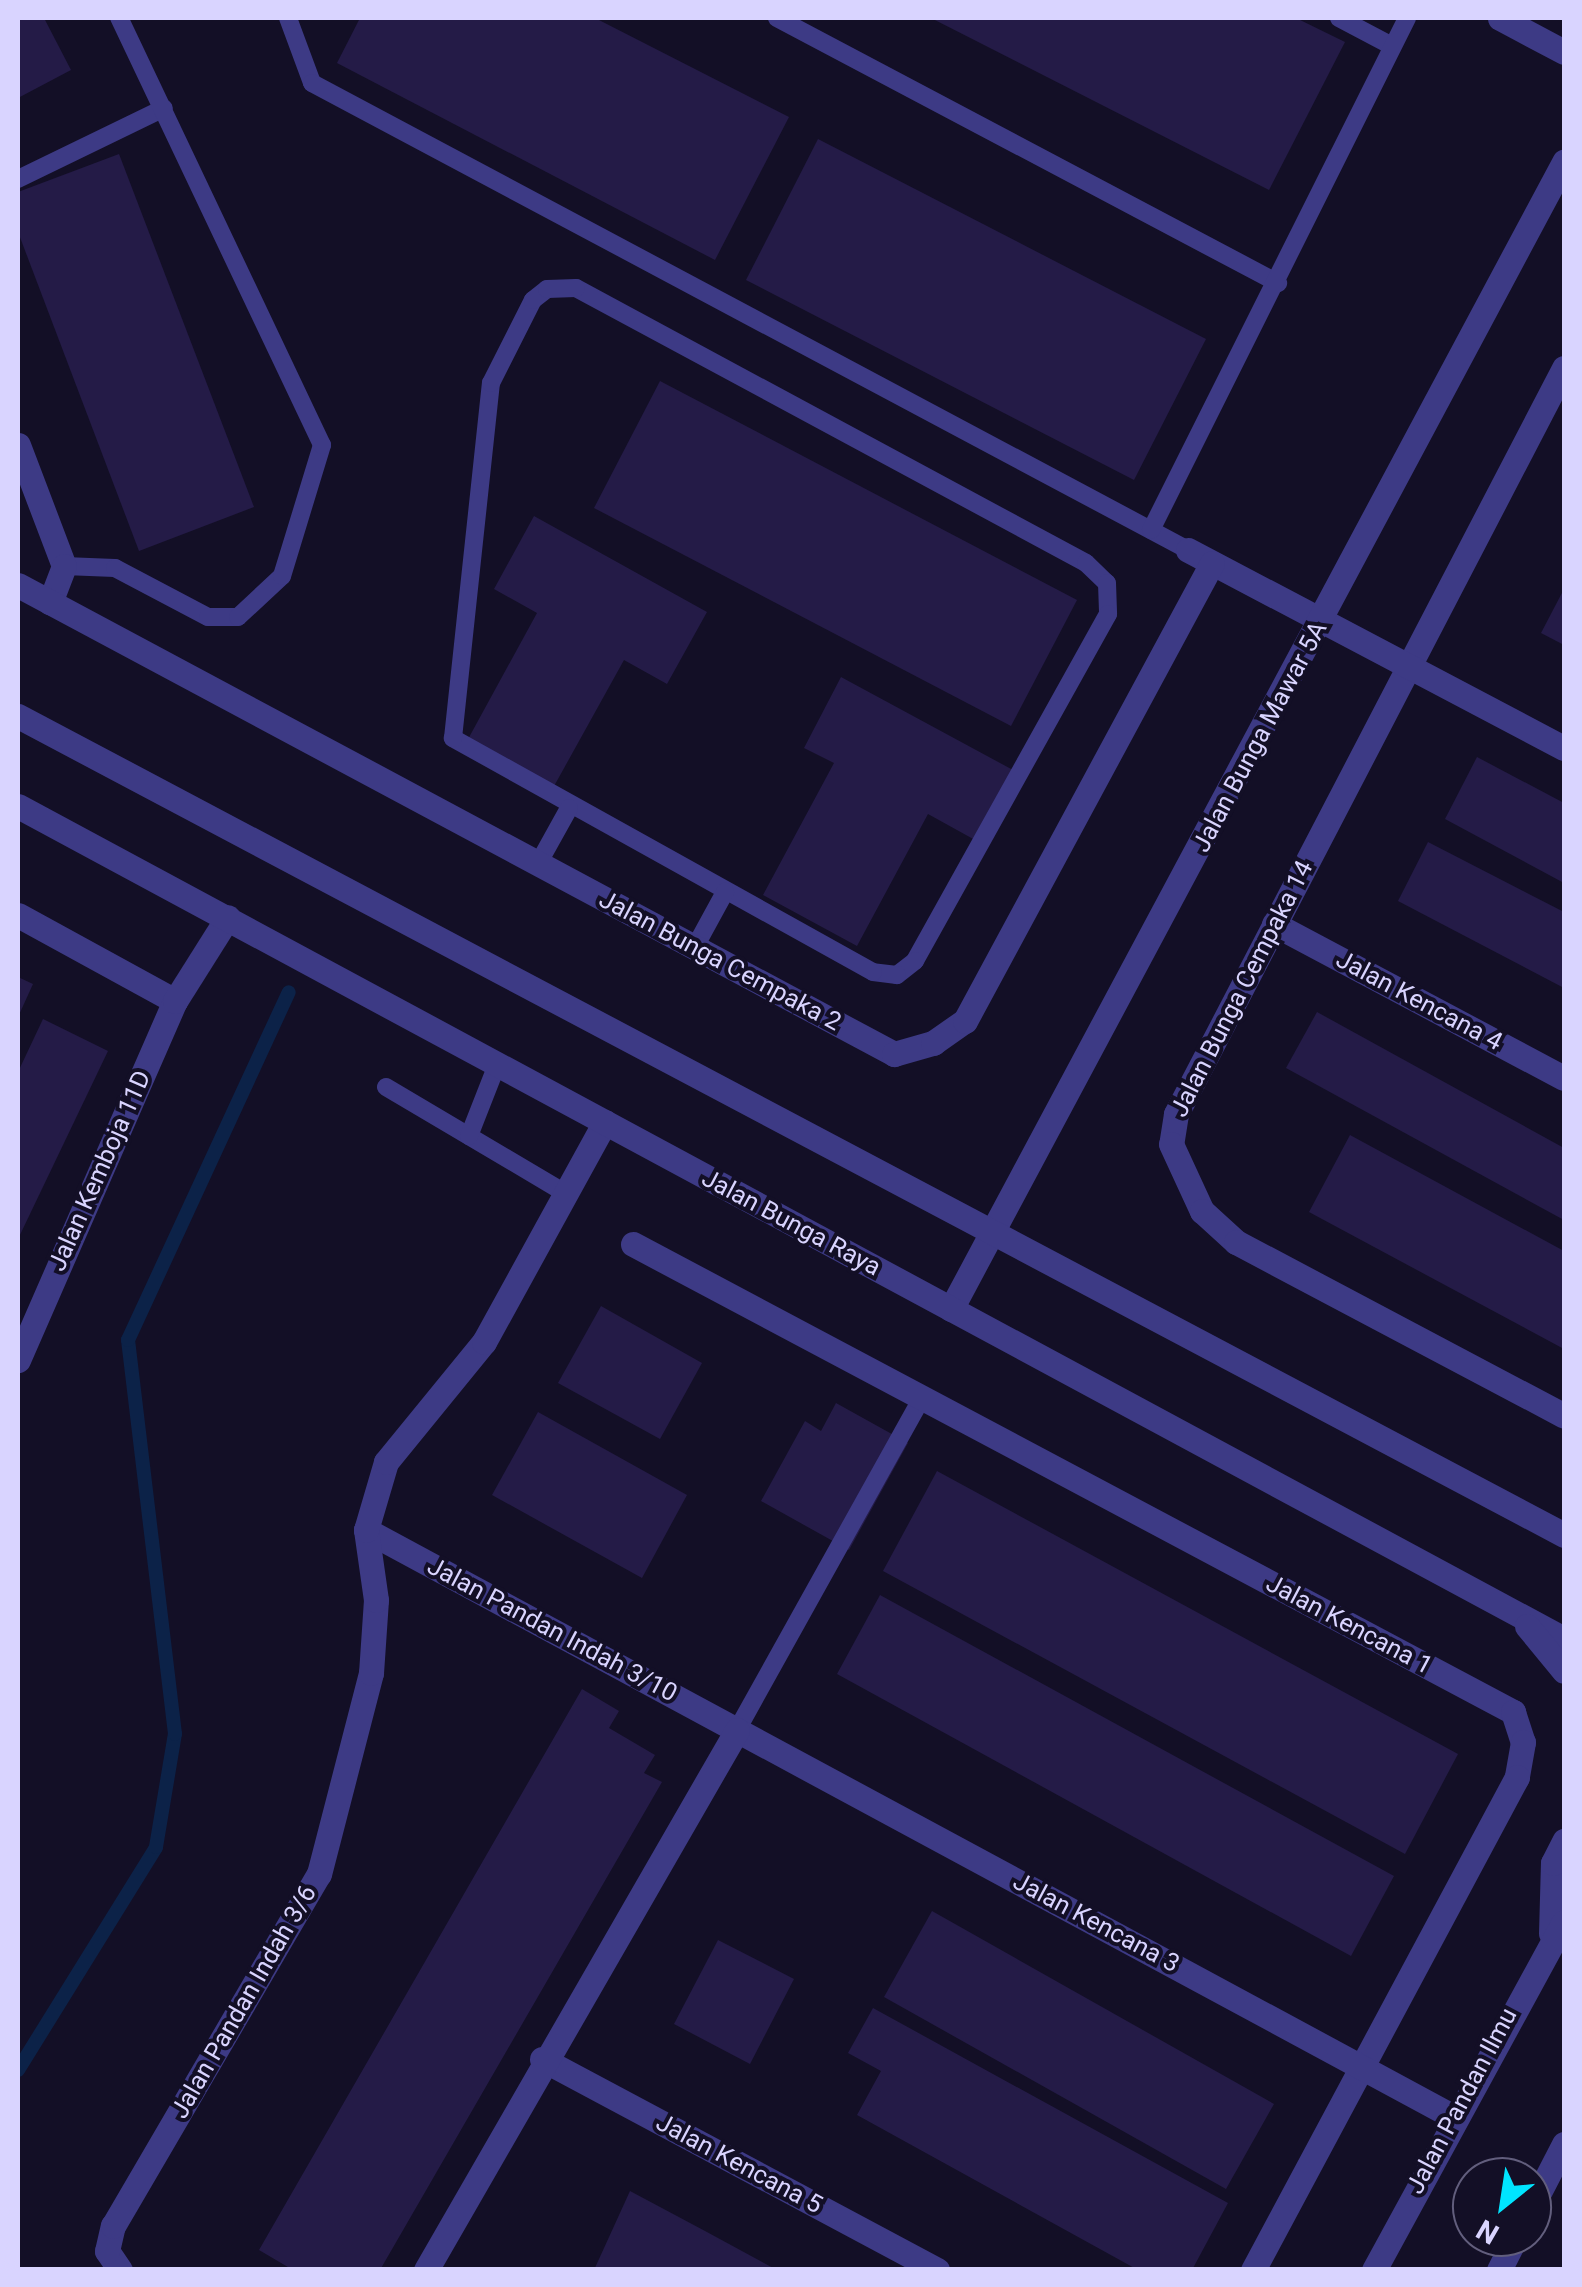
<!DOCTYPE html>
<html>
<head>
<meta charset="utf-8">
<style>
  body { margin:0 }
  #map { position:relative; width:1582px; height:2287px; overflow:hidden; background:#130f26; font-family:Roboto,sans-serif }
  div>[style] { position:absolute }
  .stream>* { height:14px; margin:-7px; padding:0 7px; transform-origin:7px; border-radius:7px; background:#0c2248 }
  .building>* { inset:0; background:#241b47 }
  .service>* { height:18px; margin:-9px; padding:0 9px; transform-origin:9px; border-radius:9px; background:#3d3a85 }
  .minor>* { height:25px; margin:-12.5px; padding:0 12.5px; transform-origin:12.5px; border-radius:12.5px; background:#3d3a85 }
  .tertiary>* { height:25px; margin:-12.5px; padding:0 12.5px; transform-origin:12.5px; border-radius:12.5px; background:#3d3a85 }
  span { translate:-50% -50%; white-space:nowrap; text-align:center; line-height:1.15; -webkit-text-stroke:8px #130f26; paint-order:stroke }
  .street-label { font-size:25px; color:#d9d4ff }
  .frame { position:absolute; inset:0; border:20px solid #d9d4ff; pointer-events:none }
  .north { position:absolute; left:1452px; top:2157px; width:100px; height:100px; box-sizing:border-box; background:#130f26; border:2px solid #625e7d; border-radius:50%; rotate:210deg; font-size:28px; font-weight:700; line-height:40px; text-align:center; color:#d9d4ff }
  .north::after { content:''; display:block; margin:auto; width:35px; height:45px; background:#00e5ff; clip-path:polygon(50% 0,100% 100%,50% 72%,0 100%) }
</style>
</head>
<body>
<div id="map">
  <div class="stream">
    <div style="left:18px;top:2070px;width:262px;rotate:-58.2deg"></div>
    <div style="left:156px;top:1847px;width:115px;rotate:-80.5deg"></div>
    <div style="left:175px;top:1734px;width:397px;rotate:-96.8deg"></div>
    <div style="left:128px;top:1340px;width:383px;rotate:-65.2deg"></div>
  </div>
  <div class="building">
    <div style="clip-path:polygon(18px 18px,44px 18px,71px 70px,18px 98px)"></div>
    <div style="clip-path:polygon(360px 18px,595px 18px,789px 117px,715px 260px,337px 63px)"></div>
    <div style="clip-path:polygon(931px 18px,1296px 18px,1345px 42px,1269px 190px)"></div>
    <div style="clip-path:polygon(818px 139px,1206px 339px,1134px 480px,746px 280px)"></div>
    <div style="clip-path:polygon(119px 154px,254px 507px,139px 551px,18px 232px,18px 192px)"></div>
    <div style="clip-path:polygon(660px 381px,1077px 600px,1011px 726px,594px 508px)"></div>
    <div style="clip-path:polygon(534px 516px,707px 612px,667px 684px,624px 660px,553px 788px,467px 741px,537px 613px,494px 589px)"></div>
    <div style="clip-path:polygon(1564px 589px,1564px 645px,1541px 633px)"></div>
    <div style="clip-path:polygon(841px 677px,1013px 770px,975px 840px,928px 814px,857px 946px,763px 895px,834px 763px,804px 748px)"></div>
    <div style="clip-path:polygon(1477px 757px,1564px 803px,1564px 883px,1445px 819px)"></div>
    <div style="clip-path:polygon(1428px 842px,1564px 912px,1564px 988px,1398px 901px)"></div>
    <div style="clip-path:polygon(18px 977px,33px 984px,18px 1017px)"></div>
    <div style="clip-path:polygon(1317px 1012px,1564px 1148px,1564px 1220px,1286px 1068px)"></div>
    <div style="clip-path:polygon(43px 1019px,108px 1051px,18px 1239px,18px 1072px)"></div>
    <div style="clip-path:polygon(1350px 1135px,1564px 1251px,1564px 1349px,1309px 1212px)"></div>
    <div style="clip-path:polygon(601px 1306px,702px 1363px,660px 1439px,558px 1383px)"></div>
    <div style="clip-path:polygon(836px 1403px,908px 1443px,849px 1550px,761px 1501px,805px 1421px,821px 1431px)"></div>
    <div style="clip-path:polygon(538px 1412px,687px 1495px,642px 1578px,492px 1495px)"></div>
    <div style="clip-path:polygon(937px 1471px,1458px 1754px,1405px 1854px,883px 1571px)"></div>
    <div style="clip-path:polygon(880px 1595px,1394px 1876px,1351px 1956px,837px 1674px)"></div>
    <div style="clip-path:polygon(582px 1689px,619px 1711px,609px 1728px,655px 1755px,644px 1773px,662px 1782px,380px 2270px,293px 2270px,259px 2250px)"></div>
    <div style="clip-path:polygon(932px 1911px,1274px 2104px,1226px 2189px,884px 1997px)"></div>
    <div style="clip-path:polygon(718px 1940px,794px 1979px,750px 2064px,674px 2024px)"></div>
    <div style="clip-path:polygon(873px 2008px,1228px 2203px,1192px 2270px,1138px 2270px,857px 2115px,881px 2071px,848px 2053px)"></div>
    <div style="clip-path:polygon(630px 2191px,705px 2231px,777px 2270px,594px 2270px)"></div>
  </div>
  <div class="service">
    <div style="left:288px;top:18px;width:69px;rotate:69.7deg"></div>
    <div style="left:312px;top:83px;width:993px;rotate:28.06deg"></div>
    <div style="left:777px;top:18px;width:567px;rotate:27.88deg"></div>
    <div style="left:1339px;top:18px;width:60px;rotate:27.8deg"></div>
    <div style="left:18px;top:179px;width:162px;rotate:-25.9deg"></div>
    <div style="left:576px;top:288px;width:579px;rotate:28.33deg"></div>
    <div style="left:1086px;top:563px;width:29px;rotate:44deg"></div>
    <div style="left:1107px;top:583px;width:31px;rotate:88deg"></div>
    <div style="left:1108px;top:614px;width:397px;rotate:119.1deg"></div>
    <div style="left:915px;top:961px;width:23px;rotate:142deg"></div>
    <div style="left:897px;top:975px;width:24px;rotate:-173deg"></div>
    <div style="left:873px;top:972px;width:481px;rotate:-150.9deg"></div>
    <div style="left:453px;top:738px;width:357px;rotate:-83.9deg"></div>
    <div style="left:491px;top:383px;width:93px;rotate:-63.2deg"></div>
    <div style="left:533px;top:300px;width:18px;rotate:-38deg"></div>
    <div style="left:547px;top:289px;width:29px;rotate:-2deg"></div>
    <div style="left:1151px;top:530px;width:572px;rotate:-63.43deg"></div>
    <div style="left:64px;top:566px;width:51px;rotate:2.2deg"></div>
    <div style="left:115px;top:568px;width:105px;rotate:27.8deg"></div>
    <div style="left:208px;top:617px;width:30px"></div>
    <div style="left:238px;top:617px;width:60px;rotate:-43deg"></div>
    <div style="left:282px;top:576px;width:137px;rotate:-73deg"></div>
    <div style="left:322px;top:445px;width:473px;rotate:-115.4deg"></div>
    <div style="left:538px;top:864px;width:64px;rotate:-61deg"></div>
    <div style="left:695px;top:947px;width:63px;rotate:-61.4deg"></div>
    <div style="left:386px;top:1087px;width:208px;rotate:30.6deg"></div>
    <div style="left:469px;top:1136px;width:79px;rotate:-68.6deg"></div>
    <div style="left:737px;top:1730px;width:379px;rotate:-60.9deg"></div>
  </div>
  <div class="minor">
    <div style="left:1500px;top:18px;width:72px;rotate:28deg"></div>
    <div style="left:1564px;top:368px;width:841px;rotate:117.48deg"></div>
    <div style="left:1176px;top:1114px;width:30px;rotate:99deg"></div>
    <div style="left:1171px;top:1144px;width:74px;rotate:65.2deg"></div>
    <div style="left:1202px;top:1211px;width:46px;rotate:42.4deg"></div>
    <div style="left:1236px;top:1242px;width:371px;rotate:27.9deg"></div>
    <div style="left:18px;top:445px;width:129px;rotate:69.2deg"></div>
    <div style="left:64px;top:566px;width:39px;rotate:111deg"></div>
    <div style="left:1188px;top:550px;width:425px;rotate:27.8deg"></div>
    <div style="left:18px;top:585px;width:994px;rotate:28.16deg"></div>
    <div style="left:894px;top:1054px;width:41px;rotate:-15.8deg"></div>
    <div style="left:933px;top:1043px;width:39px;rotate:-35deg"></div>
    <div style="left:965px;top:1021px;width:520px;rotate:-61.66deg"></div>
    <div style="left:18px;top:915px;width:179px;rotate:28.7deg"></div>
    <div style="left:1274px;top:924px;width:328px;rotate:28deg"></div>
    <div style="left:633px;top:1244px;width:997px;rotate:28deg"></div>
    <div style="left:1513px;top:1712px;width:32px;rotate:72deg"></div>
    <div style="left:1523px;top:1742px;width:36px;rotate:100deg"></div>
    <div style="left:1517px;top:1777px;width:559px;rotate:118.17deg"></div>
    <div style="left:951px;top:1309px;width:1301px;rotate:-61.88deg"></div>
    <div style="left:18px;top:1360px;width:392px;rotate:-66.4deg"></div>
    <div style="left:175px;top:1001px;width:99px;rotate:-57.8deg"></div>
    <div style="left:366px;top:1530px;width:1236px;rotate:28.35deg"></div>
    <div style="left:542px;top:2059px;width:448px;rotate:28.1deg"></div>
    <div style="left:1532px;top:2206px;width:70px;rotate:-62.7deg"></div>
    <div style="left:120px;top:2270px;width:23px;rotate:-124deg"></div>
    <div style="left:107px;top:2251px;width:26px;rotate:-77deg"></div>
    <div style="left:113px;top:2226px;width:408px;rotate:-59.7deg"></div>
    <div style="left:319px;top:1874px;width:208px;rotate:-75.5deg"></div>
    <div style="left:371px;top:1673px;width:73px;rotate:-86.1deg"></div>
    <div style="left:376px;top:1600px;width:71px;rotate:-98.1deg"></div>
    <div style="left:366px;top:1530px;width:71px;rotate:-73.6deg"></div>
    <div style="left:386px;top:1462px;width:155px;rotate:-50.8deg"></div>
    <div style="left:484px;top:1342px;width:251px;rotate:-61.2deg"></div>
    <div style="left:426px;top:2270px;width:623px;rotate:-60.06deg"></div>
    <div style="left:1499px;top:2270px;width:37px;rotate:-63deg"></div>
  </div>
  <div class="tertiary">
    <div style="left:18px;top:716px;width:1750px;rotate:27.91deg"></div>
    <div style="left:18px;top:806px;width:1756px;rotate:28.32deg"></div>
    <div style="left:1527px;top:1626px;width:58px;rotate:50.6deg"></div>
    <div style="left:1551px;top:1933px;width:70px;rotate:-88.4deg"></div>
    <div style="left:1553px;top:1863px;width:25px;rotate:-63deg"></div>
    <div style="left:1374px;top:2270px;width:396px;rotate:-61.4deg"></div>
  </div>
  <div class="street-label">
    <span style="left:1260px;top:737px;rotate:-62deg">Jalan Bunga Mawar 5A</span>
    <span style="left:720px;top:961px;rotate:28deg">Jalan Bunga Cempaka 2</span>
    <span style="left:1242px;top:989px;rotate:-63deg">Jalan Bunga Cempaka 14</span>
    <span style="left:1419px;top:1001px;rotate:28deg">Jalan Kencana 4</span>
    <span style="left:100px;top:1171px;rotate:-66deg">Jalan Kemboja 11D</span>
    <span style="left:791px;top:1223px;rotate:28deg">Jalan Bunga Raya</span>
    <span style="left:1349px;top:1625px;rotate:28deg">Jalan Kencana 1</span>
    <span style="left:552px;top:1630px;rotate:28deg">Jalan Pandan Indah 3/10</span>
    <span style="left:1096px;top:1923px;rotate:28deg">Jalan Kencana 3</span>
    <span style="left:244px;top:2002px;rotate:-60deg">Jalan Pandan Indah 3/6</span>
    <span style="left:1462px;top:2101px;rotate:-62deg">Jalan Pandan Ilmu</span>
    <span style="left:739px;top:2164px;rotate:28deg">Jalan Kencana 5</span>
  </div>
  <div class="frame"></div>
  <div class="north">N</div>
</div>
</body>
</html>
